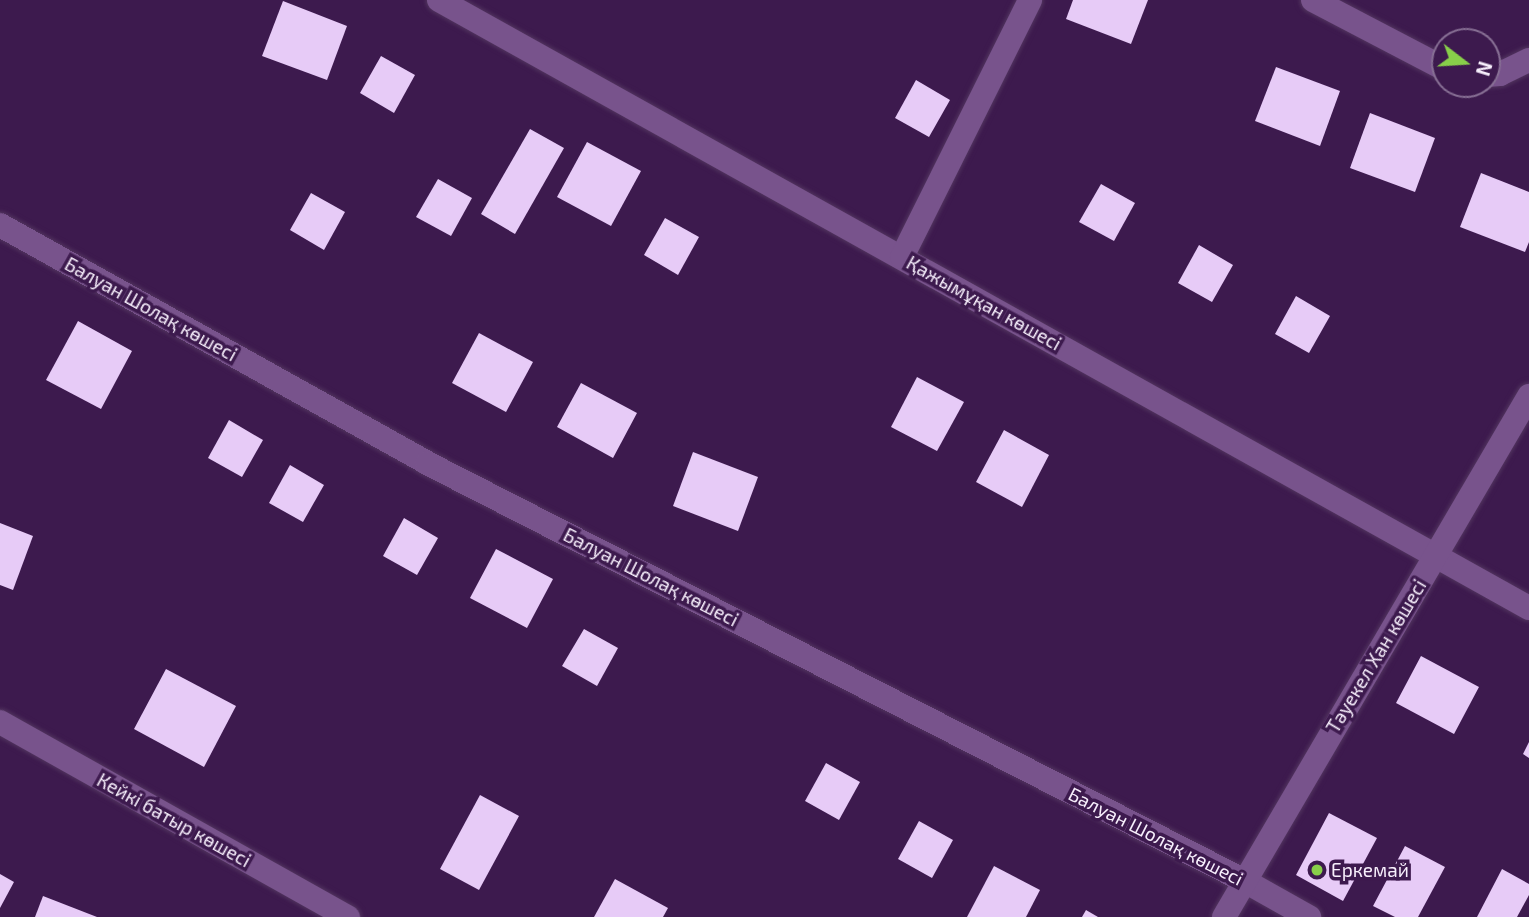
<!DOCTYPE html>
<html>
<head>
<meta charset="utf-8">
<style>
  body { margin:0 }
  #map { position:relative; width:1529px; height:917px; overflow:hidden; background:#3d1a4e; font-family:"Exo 2",sans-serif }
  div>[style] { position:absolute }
  .building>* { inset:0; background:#e7cbf7 }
  .roads { filter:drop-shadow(0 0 2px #52355f) drop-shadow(0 0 2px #52355f) }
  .minor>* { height:24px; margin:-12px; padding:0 12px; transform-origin:12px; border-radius:12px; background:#78538c }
  .dots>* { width:19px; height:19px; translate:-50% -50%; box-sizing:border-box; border:4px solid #3d1a4e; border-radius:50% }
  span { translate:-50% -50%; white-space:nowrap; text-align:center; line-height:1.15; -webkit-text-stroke:7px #3d1a4e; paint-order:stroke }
  .street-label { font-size:19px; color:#f7effc }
  .poi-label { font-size:19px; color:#f7effc }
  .left { translate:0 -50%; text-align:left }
  .north { position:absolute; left:1431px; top:28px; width:70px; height:70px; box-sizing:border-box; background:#3d1a4e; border:2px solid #876f94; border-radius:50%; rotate:107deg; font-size:19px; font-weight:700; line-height:28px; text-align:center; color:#f7effc }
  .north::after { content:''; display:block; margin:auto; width:24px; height:32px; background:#88cf4a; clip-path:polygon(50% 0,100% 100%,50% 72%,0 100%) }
</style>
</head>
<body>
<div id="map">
  <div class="building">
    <div style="clip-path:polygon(1073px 0,1148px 0,1131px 44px,1066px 19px)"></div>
    <div style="clip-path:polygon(283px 1px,347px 26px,327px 80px,262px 56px)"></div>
    <div style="clip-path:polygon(381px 56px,415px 75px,394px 113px,360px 93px)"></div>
    <div style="clip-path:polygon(1276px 67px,1340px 91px,1320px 146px,1255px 121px)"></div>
    <div style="clip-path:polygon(916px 80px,950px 100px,929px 137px,895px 118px)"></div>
    <div style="clip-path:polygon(1370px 113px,1435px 138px,1415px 192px,1350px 168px)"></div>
    <div style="clip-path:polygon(530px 129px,564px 148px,515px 234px,481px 214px)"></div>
    <div style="clip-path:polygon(587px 142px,641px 171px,611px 226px,557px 197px)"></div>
    <div style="clip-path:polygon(1481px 173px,1529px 192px,1529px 242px,1525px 252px,1460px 227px)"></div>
    <div style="clip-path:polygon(438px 179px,472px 198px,451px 236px,416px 217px)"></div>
    <div style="clip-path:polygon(1101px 184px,1135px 203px,1114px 241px,1079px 222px)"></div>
    <div style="clip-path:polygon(311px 193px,345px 212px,324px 250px,290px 230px)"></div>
    <div style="clip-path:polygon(665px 218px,699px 237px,678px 275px,644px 255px)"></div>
    <div style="clip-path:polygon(1199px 245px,1233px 265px,1212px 302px,1178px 283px)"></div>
    <div style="clip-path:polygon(1296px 296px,1330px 316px,1309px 353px,1275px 334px)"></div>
    <div style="clip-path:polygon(78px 321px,132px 351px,101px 409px,46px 380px)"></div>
    <div style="clip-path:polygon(479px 333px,533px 362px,506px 412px,452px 383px)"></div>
    <div style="clip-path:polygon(917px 377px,964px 402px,937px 451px,891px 427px)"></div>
    <div style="clip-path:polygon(581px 383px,637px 413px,613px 458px,557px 427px)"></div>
    <div style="clip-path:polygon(229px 420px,263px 440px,242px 477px,208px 458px)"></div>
    <div style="clip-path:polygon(1004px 430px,1049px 455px,1022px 507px,976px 482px)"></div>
    <div style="clip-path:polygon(693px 452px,758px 477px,738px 531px,673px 506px)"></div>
    <div style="clip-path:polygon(290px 465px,324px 485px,303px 522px,269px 503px)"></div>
    <div style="clip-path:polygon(404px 518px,438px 538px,417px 575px,383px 556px)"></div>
    <div style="clip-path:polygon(0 523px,33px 536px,13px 590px,0 585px)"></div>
    <div style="clip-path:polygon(496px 549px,553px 579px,527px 628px,470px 598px)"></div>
    <div style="clip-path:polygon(584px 629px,618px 648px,597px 686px,562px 666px)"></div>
    <div style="clip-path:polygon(1421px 656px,1479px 687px,1454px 734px,1396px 703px)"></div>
    <div style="clip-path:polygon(166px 669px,236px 706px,204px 767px,134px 729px)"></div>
    <div style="clip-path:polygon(1529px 742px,1529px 758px,1523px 754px)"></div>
    <div style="clip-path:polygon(826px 763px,860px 782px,839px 820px,805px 801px)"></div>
    <div style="clip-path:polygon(480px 795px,519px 816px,479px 890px,440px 869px)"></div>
    <div style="clip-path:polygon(1329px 813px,1377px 838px,1343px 901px,1296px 875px)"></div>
    <div style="clip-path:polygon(919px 821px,953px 840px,932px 878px,898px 859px)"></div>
    <div style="clip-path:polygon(1405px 846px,1445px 867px,1418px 917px,1395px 917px,1373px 906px)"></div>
    <div style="clip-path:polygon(994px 866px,1040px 890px,1026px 917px,967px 917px)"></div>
    <div style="clip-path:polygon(1502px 869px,1529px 884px,1529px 895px,1517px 917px,1477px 917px)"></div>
    <div style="clip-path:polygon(0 874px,14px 882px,0 908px)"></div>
    <div style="clip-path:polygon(615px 879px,668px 908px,663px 917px,594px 917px)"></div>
    <div style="clip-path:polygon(43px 896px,97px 917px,35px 917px)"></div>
    <div style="clip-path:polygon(1086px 910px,1098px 917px,1082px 917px)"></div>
  </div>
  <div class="roads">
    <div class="minor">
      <div style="left:439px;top:0;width:1248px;rotate:29.15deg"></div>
      <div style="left:1313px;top:0;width:149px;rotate:27.6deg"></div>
      <div style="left:1487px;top:75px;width:13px;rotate:-4deg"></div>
      <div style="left:1500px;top:74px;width:32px;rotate:-26deg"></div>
      <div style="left:0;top:225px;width:489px;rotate:29.1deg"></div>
      <div style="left:427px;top:463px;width:916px;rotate:27.07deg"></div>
      <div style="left:1243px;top:880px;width:76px;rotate:29.3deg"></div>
      <div style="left:902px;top:257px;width:287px;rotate:-63.5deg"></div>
      <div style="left:0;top:722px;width:399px;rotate:29.3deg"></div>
      <div style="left:1224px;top:917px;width:604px;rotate:-59.65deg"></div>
    </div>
  </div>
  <div class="dots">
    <div style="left:1317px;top:870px;background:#88cf4a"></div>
  </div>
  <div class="street-label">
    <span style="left:984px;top:303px;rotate:29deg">Қажымұқан көшесі</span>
    <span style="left:151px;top:309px;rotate:29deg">Балуан Шолақ көшесі</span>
    <span style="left:651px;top:577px;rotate:27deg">Балуан Шолақ көшесі</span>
    <span style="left:1376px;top:656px;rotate:-59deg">Тәуекел Хан көшесі</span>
    <span style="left:174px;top:820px;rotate:29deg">Кейкі батыр көшесі</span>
    <span style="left:1156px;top:836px;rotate:27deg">Балуан Шолақ көшесі</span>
  </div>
  <div class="poi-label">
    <span class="left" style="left:1331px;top:870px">Еркемай</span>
  </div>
  <div class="north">N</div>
</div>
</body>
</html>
